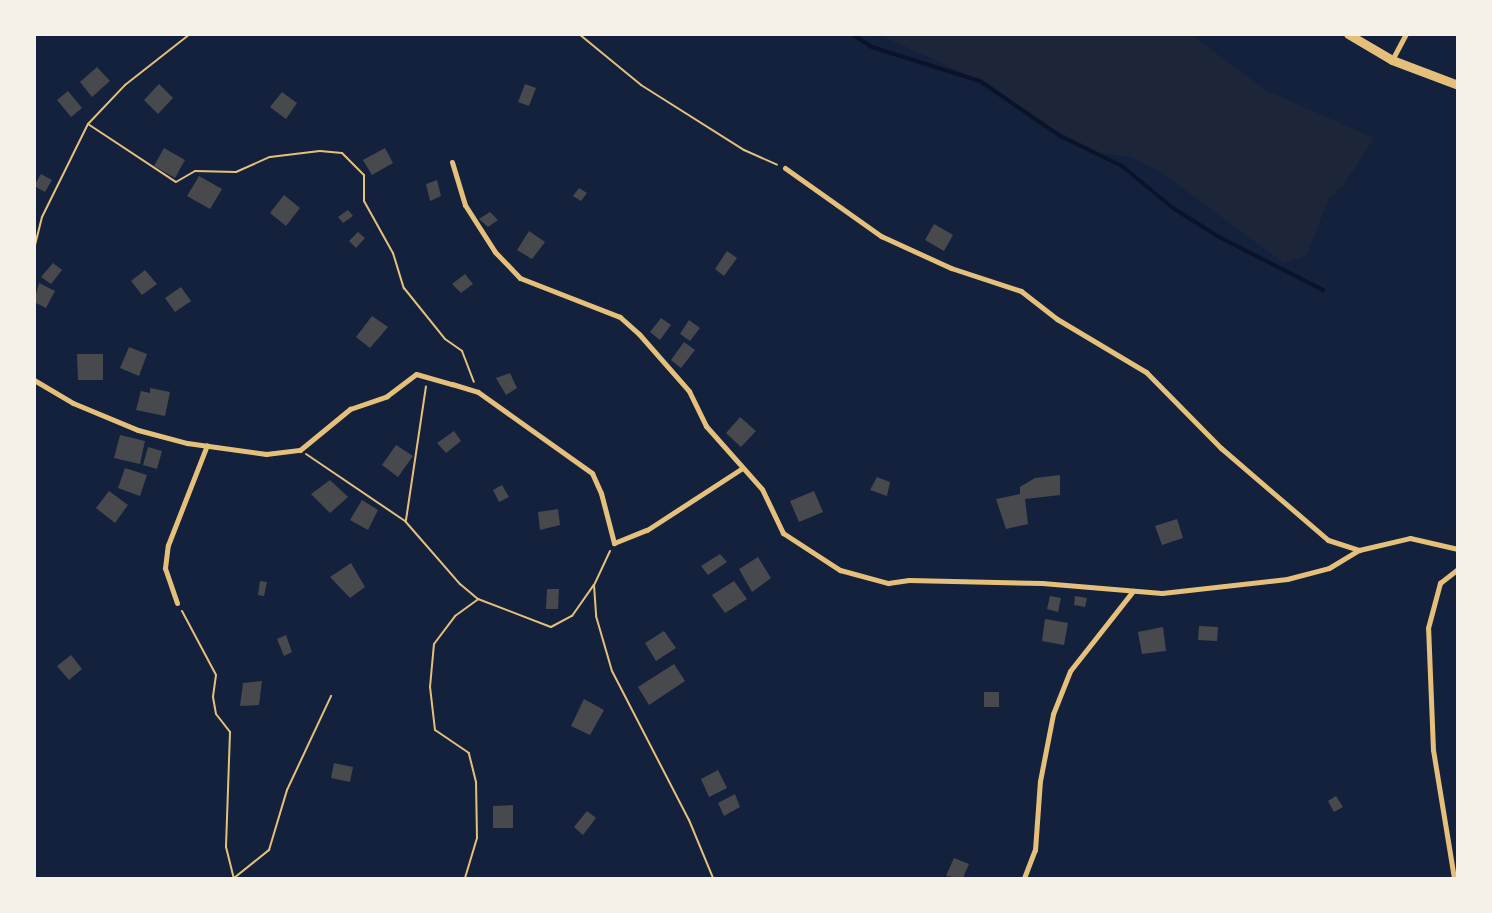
<!DOCTYPE html>
<html>
<head>
<meta charset="utf-8">
<style>
  body { margin:0 }
  #map { position:relative; width:1492px; height:913px; overflow:hidden; background:#14213d; font-family:"Source Sans 3",sans-serif }
  div>[style] { position:absolute }
  .green>* { inset:0; background:#1d2539 }
  .stream>* { height:4px; margin:-2px; padding:0 2px; transform-origin:2px; border-radius:2px; background:#0b132b }
  .building>* { inset:0; background:#48494c }
  .path>* { height:2px; margin:-1px; padding:0 1px; transform-origin:1px; border-radius:1px; background:#e5c07b }
  .minor>* { height:5px; margin:-2.5px; padding:0 2.5px; transform-origin:2.5px; border-radius:2.5px; background:#e5c07b }
  .trunk>* { height:9px; margin:-4.5px; padding:0 4.5px; transform-origin:4.5px; border-radius:4.5px; background:#e5c07b }
  span { translate:-50% -50%; white-space:nowrap; text-align:center; line-height:1.15; -webkit-text-stroke:4.5px #f6f1e7; paint-order:stroke }
  .frame { position:absolute; inset:0; border:36px solid #f6f1e7; pointer-events:none }
</style>
</head>
<body>
<div id="map">
  <div class="green">
    <div style="clip-path:polygon(880px 35px,1191px 35px,1267px 91px,1374px 138px,1343px 186px,1329px 198px,1306px 256px,1284px 263px,1162px 173px,1132px 157px,1100px 153px,1033px 118px,995px 88px)"></div>
  </div>
  <div class="stream">
    <div style="left:852px;top:34px;width:24px;rotate:33deg"></div>
    <div style="left:872px;top:47px;width:113px;rotate:17.5deg"></div>
    <div style="left:980px;top:81px;width:97px;rotate:34.5deg"></div>
    <div style="left:1060px;top:136px;width:69px;rotate:25.8deg"></div>
    <div style="left:1122px;top:166px;width:66px;rotate:39.5deg"></div>
    <div style="left:1173px;top:208px;width:54px;rotate:32.2deg"></div>
    <div style="left:1219px;top:237px;width:117px;rotate:27deg"></div>
  </div>
  <div class="building">
    <div style="clip-path:polygon(97px 67px,110px 81px,92px 97px,80px 82px)"></div>
    <div style="clip-path:polygon(159px 84px,173px 98px,158px 114px,144px 100px)"></div>
    <div style="clip-path:polygon(525px 84px,536px 88px,529px 106px,518px 102px)"></div>
    <div style="clip-path:polygon(68px 91px,82px 108px,71px 117px,57px 100px)"></div>
    <div style="clip-path:polygon(282px 92px,297px 103px,286px 119px,270px 107px)"></div>
    <div style="clip-path:polygon(164px 148px,185px 160px,175px 178px,154px 166px)"></div>
    <div style="clip-path:polygon(385px 148px,393px 163px,372px 175px,363px 160px)"></div>
    <div style="clip-path:polygon(41px 174px,52px 180px,45px 192px,34px 186px)"></div>
    <div style="clip-path:polygon(199px 176px,222px 189px,210px 209px,187px 196px)"></div>
    <div style="clip-path:polygon(437px 180px,441px 196px,430px 201px,426px 184px)"></div>
    <div style="clip-path:polygon(579px 188px,587px 193px,581px 201px,573px 196px)"></div>
    <div style="clip-path:polygon(284px 195px,300px 208px,286px 226px,270px 213px)"></div>
    <div style="clip-path:polygon(348px 210px,353px 216px,343px 223px,338px 217px)"></div>
    <div style="clip-path:polygon(490px 212px,498px 220px,488px 227px,479px 219px)"></div>
    <div style="clip-path:polygon(934px 224px,953px 235px,944px 251px,925px 240px)"></div>
    <div style="clip-path:polygon(529px 231px,545px 242px,532px 259px,517px 250px)"></div>
    <div style="clip-path:polygon(358px 232px,365px 238px,356px 248px,349px 241px)"></div>
    <div style="clip-path:polygon(727px 251px,737px 258px,724px 276px,715px 269px)"></div>
    <div style="clip-path:polygon(53px 263px,62px 270px,51px 284px,41px 277px)"></div>
    <div style="clip-path:polygon(145px 270px,157px 284px,142px 295px,131px 281px)"></div>
    <div style="clip-path:polygon(465px 274px,473px 284px,461px 293px,452px 284px)"></div>
    <div style="clip-path:polygon(39px 283px,55px 291px,46px 308px,34px 302px)"></div>
    <div style="clip-path:polygon(181px 287px,191px 301px,175px 312px,165px 298px)"></div>
    <div style="clip-path:polygon(372px 316px,388px 327px,370px 348px,356px 337px)"></div>
    <div style="clip-path:polygon(661px 318px,671px 325px,660px 340px,650px 332px)"></div>
    <div style="clip-path:polygon(689px 320px,700px 328px,690px 341px,680px 334px)"></div>
    <div style="clip-path:polygon(684px 342px,695px 350px,681px 368px,671px 360px)"></div>
    <div style="clip-path:polygon(129px 347px,147px 354px,139px 376px,120px 368px)"></div>
    <div style="clip-path:polygon(77px 354px,103px 354px,103px 380px,78px 380px)"></div>
    <div style="clip-path:polygon(510px 373px,517px 388px,506px 395px,496px 378px)"></div>
    <div style="clip-path:polygon(150px 388px,170px 392px,165px 416px,136px 410px,141px 391px,150px 393px)"></div>
    <div style="clip-path:polygon(740px 417px,756px 431px,741px 447px,726px 433px)"></div>
    <div style="clip-path:polygon(454px 431px,461px 441px,446px 453px,437px 443px)"></div>
    <div style="clip-path:polygon(120px 435px,145px 441px,140px 464px,114px 458px)"></div>
    <div style="clip-path:polygon(396px 445px,413px 456px,398px 477px,382px 465px)"></div>
    <div style="clip-path:polygon(148px 447px,162px 451px,157px 469px,143px 465px)"></div>
    <div style="clip-path:polygon(125px 468px,147px 475px,140px 496px,118px 488px)"></div>
    <div style="clip-path:polygon(1060px 475px,1060px 495px,1025px 499px,1028px 524px,1006px 529px,996px 499px,1020px 494px,1020px 487px,1035px 478px)"></div>
    <div style="clip-path:polygon(877px 477px,890px 482px,887px 496px,870px 490px)"></div>
    <div style="clip-path:polygon(330px 480px,348px 497px,330px 513px,311px 494px)"></div>
    <div style="clip-path:polygon(502px 485px,509px 497px,499px 502px,493px 490px)"></div>
    <div style="clip-path:polygon(109px 491px,128px 505px,115px 523px,96px 508px)"></div>
    <div style="clip-path:polygon(814px 491px,823px 512px,799px 522px,790px 501px)"></div>
    <div style="clip-path:polygon(362px 500px,378px 510px,368px 530px,350px 520px)"></div>
    <div style="clip-path:polygon(558px 509px,560px 525px,540px 530px,538px 512px)"></div>
    <div style="clip-path:polygon(1177px 519px,1183px 538px,1162px 545px,1155px 526px)"></div>
    <div style="clip-path:polygon(720px 554px,727px 562px,708px 575px,701px 566px)"></div>
    <div style="clip-path:polygon(758px 557px,771px 578px,752px 592px,739px 569px)"></div>
    <div style="clip-path:polygon(351px 563px,365px 587px,350px 598px,330px 577px)"></div>
    <div style="clip-path:polygon(260px 581px,267px 582px,264px 596px,258px 595px)"></div>
    <div style="clip-path:polygon(734px 581px,747px 599px,725px 613px,712px 595px)"></div>
    <div style="clip-path:polygon(547px 589px,559px 589px,558px 609px,546px 609px)"></div>
    <div style="clip-path:polygon(1050px 596px,1061px 598px,1058px 612px,1047px 609px)"></div>
    <div style="clip-path:polygon(1075px 596px,1087px 598px,1085px 607px,1074px 605px)"></div>
    <div style="clip-path:polygon(1045px 619px,1068px 623px,1064px 645px,1042px 641px)"></div>
    <div style="clip-path:polygon(1199px 626px,1218px 627px,1217px 641px,1198px 640px)"></div>
    <div style="clip-path:polygon(1163px 627px,1166px 651px,1142px 654px,1138px 632px)"></div>
    <div style="clip-path:polygon(664px 631px,676px 648px,656px 661px,645px 643px)"></div>
    <div style="clip-path:polygon(286px 635px,292px 652px,284px 656px,277px 639px)"></div>
    <div style="clip-path:polygon(71px 655px,82px 669px,69px 680px,57px 666px)"></div>
    <div style="clip-path:polygon(674px 664px,685px 681px,649px 705px,638px 687px)"></div>
    <div style="clip-path:polygon(262px 681px,259px 705px,240px 706px,243px 683px)"></div>
    <div style="clip-path:polygon(984px 692px,999px 692px,999px 707px,984px 707px)"></div>
    <div style="clip-path:polygon(584px 699px,604px 710px,590px 735px,571px 726px)"></div>
    <div style="clip-path:polygon(334px 763px,353px 767px,350px 782px,331px 778px)"></div>
    <div style="clip-path:polygon(718px 770px,727px 788px,709px 797px,701px 779px)"></div>
    <div style="clip-path:polygon(735px 794px,740px 807px,724px 816px,718px 803px)"></div>
    <div style="clip-path:polygon(1336px 796px,1343px 807px,1334px 812px,1328px 801px)"></div>
    <div style="clip-path:polygon(513px 805px,513px 828px,493px 828px,493px 806px)"></div>
    <div style="clip-path:polygon(587px 811px,596px 818px,583px 835px,574px 827px)"></div>
    <div style="clip-path:polygon(954px 858px,969px 864px,963px 878px,946px 876px)"></div>
  </div>
  <div class="path">
    <div style="left:579px;top:34px;width:80px;rotate:39.4deg"></div>
    <div style="left:641px;top:85px;width:122px;rotate:32.3deg"></div>
    <div style="left:744px;top:150px;width:36px;rotate:24deg"></div>
    <div style="left:88px;top:124px;width:105px;rotate:33.4deg"></div>
    <div style="left:176px;top:182px;width:22px;rotate:-30deg"></div>
    <div style="left:195px;top:171px;width:41px;rotate:1.4deg"></div>
    <div style="left:236px;top:172px;width:37px;rotate:-24deg"></div>
    <div style="left:270px;top:157px;width:50px;rotate:-6.8deg"></div>
    <div style="left:320px;top:151px;width:22px;rotate:5deg"></div>
    <div style="left:342px;top:153px;width:31px;rotate:45deg"></div>
    <div style="left:364px;top:175px;width:26px;rotate:90deg"></div>
    <div style="left:364px;top:201px;width:60px;rotate:60.9deg"></div>
    <div style="left:393px;top:253px;width:37px;rotate:73deg"></div>
    <div style="left:404px;top:288px;width:65px;rotate:51.2deg"></div>
    <div style="left:445px;top:339px;width:21px;rotate:35deg"></div>
    <div style="left:462px;top:351px;width:33px;rotate:69deg"></div>
    <div style="left:34px;top:249px;width:33px;rotate:-76deg"></div>
    <div style="left:42px;top:217px;width:104px;rotate:-63.7deg"></div>
    <div style="left:88px;top:124px;width:54px;rotate:-46.5deg"></div>
    <div style="left:125px;top:85px;width:83px;rotate:-38.1deg"></div>
    <div style="left:306px;top:454px;width:120px;rotate:34.1deg"></div>
    <div style="left:405px;top:521px;width:84px;rotate:48.9deg"></div>
    <div style="left:460px;top:584px;width:23px;rotate:40deg"></div>
    <div style="left:478px;top:599px;width:78px;rotate:21deg"></div>
    <div style="left:551px;top:627px;width:24px;rotate:-28deg"></div>
    <div style="left:572px;top:616px;width:38px;rotate:-55deg"></div>
    <div style="left:406px;top:520px;width:135px;rotate:-81.5deg"></div>
    <div style="left:610px;top:551px;width:38px;rotate:115deg"></div>
    <div style="left:594px;top:585px;width:31px;rotate:86deg"></div>
    <div style="left:596px;top:616px;width:57px;rotate:73.8deg"></div>
    <div style="left:612px;top:671px;width:168px;rotate:62.7deg"></div>
    <div style="left:689px;top:820px;width:63px;rotate:67.5deg"></div>
    <div style="left:182px;top:611px;width:72px;rotate:62deg"></div>
    <div style="left:216px;top:675px;width:22px;rotate:98deg"></div>
    <div style="left:213px;top:697px;width:17px;rotate:80deg"></div>
    <div style="left:216px;top:714px;width:23px;rotate:52deg"></div>
    <div style="left:230px;top:732px;width:115px;rotate:92deg"></div>
    <div style="left:226px;top:847px;width:32px;rotate:76deg"></div>
    <div style="left:234px;top:878px;width:45px;rotate:-38.7deg"></div>
    <div style="left:269px;top:850px;width:63px;rotate:-73.3deg"></div>
    <div style="left:287px;top:790px;width:104px;rotate:-64.9deg"></div>
    <div style="left:465px;top:878px;width:42px;rotate:-73.3deg"></div>
    <div style="left:477px;top:838px;width:56px;rotate:-91deg"></div>
    <div style="left:476px;top:782px;width:30px;rotate:-104deg"></div>
    <div style="left:469px;top:753px;width:41px;rotate:-145.9deg"></div>
    <div style="left:435px;top:730px;width:43px;rotate:-96.6deg"></div>
    <div style="left:430px;top:687px;width:43px;rotate:-84.7deg"></div>
    <div style="left:434px;top:644px;width:35px;rotate:-53deg"></div>
    <div style="left:455px;top:616px;width:29px;rotate:-36deg"></div>
  </div>
  <div class="minor">
    <div style="left:1392px;top:60px;width:30px;rotate:-62deg"></div>
    <div style="left:452px;top:162px;width:45px;rotate:73.2deg"></div>
    <div style="left:465px;top:205px;width:56px;rotate:57.4deg"></div>
    <div style="left:495px;top:252px;width:36px;rotate:46deg"></div>
    <div style="left:520px;top:278px;width:107px;rotate:21.3deg"></div>
    <div style="left:620px;top:317px;width:25px;rotate:42deg"></div>
    <div style="left:639px;top:334px;width:76px;rotate:48.7deg"></div>
    <div style="left:689px;top:391px;width:39px;rotate:64deg"></div>
    <div style="left:706px;top:426px;width:84px;rotate:48.4deg"></div>
    <div style="left:762px;top:489px;width:49px;rotate:64.5deg"></div>
    <div style="left:783px;top:533px;width:68px;rotate:33deg"></div>
    <div style="left:840px;top:570px;width:50px;rotate:15.2deg"></div>
    <div style="left:888px;top:583px;width:21px;rotate:-8deg"></div>
    <div style="left:909px;top:580px;width:133px;rotate:1.3deg"></div>
    <div style="left:1042px;top:583px;width:120px;rotate:4.8deg"></div>
    <div style="left:1162px;top:593px;width:126px;rotate:-6.4deg"></div>
    <div style="left:1287px;top:579px;width:43px;rotate:-14.7deg"></div>
    <div style="left:1329px;top:568px;width:35px;rotate:-31deg"></div>
    <div style="left:1359px;top:550px;width:52px;rotate:-13.2deg"></div>
    <div style="left:1410px;top:538px;width:49px;rotate:12.9deg"></div>
    <div style="left:785px;top:168px;width:118px;rotate:35.3deg"></div>
    <div style="left:881px;top:236px;width:77px;rotate:24.6deg"></div>
    <div style="left:951px;top:268px;width:74px;rotate:18.2deg"></div>
    <div style="left:1021px;top:291px;width:46px;rotate:37.9deg"></div>
    <div style="left:1057px;top:319px;width:104px;rotate:30.8deg"></div>
    <div style="left:1146px;top:372px;width:107px;rotate:45.4deg"></div>
    <div style="left:1221px;top:448px;width:141px;rotate:40.7deg"></div>
    <div style="left:1328px;top:540px;width:33px;rotate:18deg"></div>
    <div style="left:34px;top:380px;width:45px;rotate:30.5deg"></div>
    <div style="left:73px;top:403px;width:70px;rotate:22.6deg"></div>
    <div style="left:138px;top:430px;width:51px;rotate:14.9deg"></div>
    <div style="left:187px;top:443px;width:80px;rotate:7.9deg"></div>
    <div style="left:266px;top:454px;width:34px;rotate:-7deg"></div>
    <div style="left:300px;top:450px;width:65px;rotate:-39.4deg"></div>
    <div style="left:350px;top:409px;width:39px;rotate:-19deg"></div>
    <div style="left:387px;top:396px;width:36px;rotate:-37deg"></div>
    <div style="left:416px;top:374px;width:37px;rotate:16deg"></div>
    <div style="left:452px;top:384px;width:27px;rotate:17deg"></div>
    <div style="left:478px;top:392px;width:140px;rotate:35.4deg"></div>
    <div style="left:592px;top:473px;width:22px;rotate:66deg"></div>
    <div style="left:601px;top:493px;width:52px;rotate:75.4deg"></div>
    <div style="left:614px;top:543px;width:35px;rotate:-22deg"></div>
    <div style="left:647px;top:530px;width:112px;rotate:-33deg"></div>
    <div style="left:177px;top:603px;width:37px;rotate:-109deg"></div>
    <div style="left:165px;top:568px;width:23px;rotate:-83deg"></div>
    <div style="left:168px;top:545px;width:107px;rotate:-68.7deg"></div>
    <div style="left:1024px;top:878px;width:30px;rotate:-69deg"></div>
    <div style="left:1035px;top:850px;width:69px;rotate:-85.9deg"></div>
    <div style="left:1040px;top:781px;width:68px;rotate:-79deg"></div>
    <div style="left:1053px;top:714px;width:46px;rotate:-68.4deg"></div>
    <div style="left:1070px;top:671px;width:102px;rotate:-51.8deg"></div>
    <div style="left:1454px;top:878px;width:130px;rotate:-99.3deg"></div>
    <div style="left:1433px;top:750px;width:122px;rotate:-92.3deg"></div>
    <div style="left:1428px;top:628px;width:47px;rotate:-75.1deg"></div>
    <div style="left:1440px;top:583px;width:23px;rotate:-38deg"></div>
  </div>
  <div class="trunk">
    <div style="left:1348px;top:34px;width:51px;rotate:30.6deg"></div>
    <div style="left:1392px;top:60px;width:71px;rotate:20.7deg"></div>
  </div>
  <div class="frame"></div>
</div>
</body>
</html>
